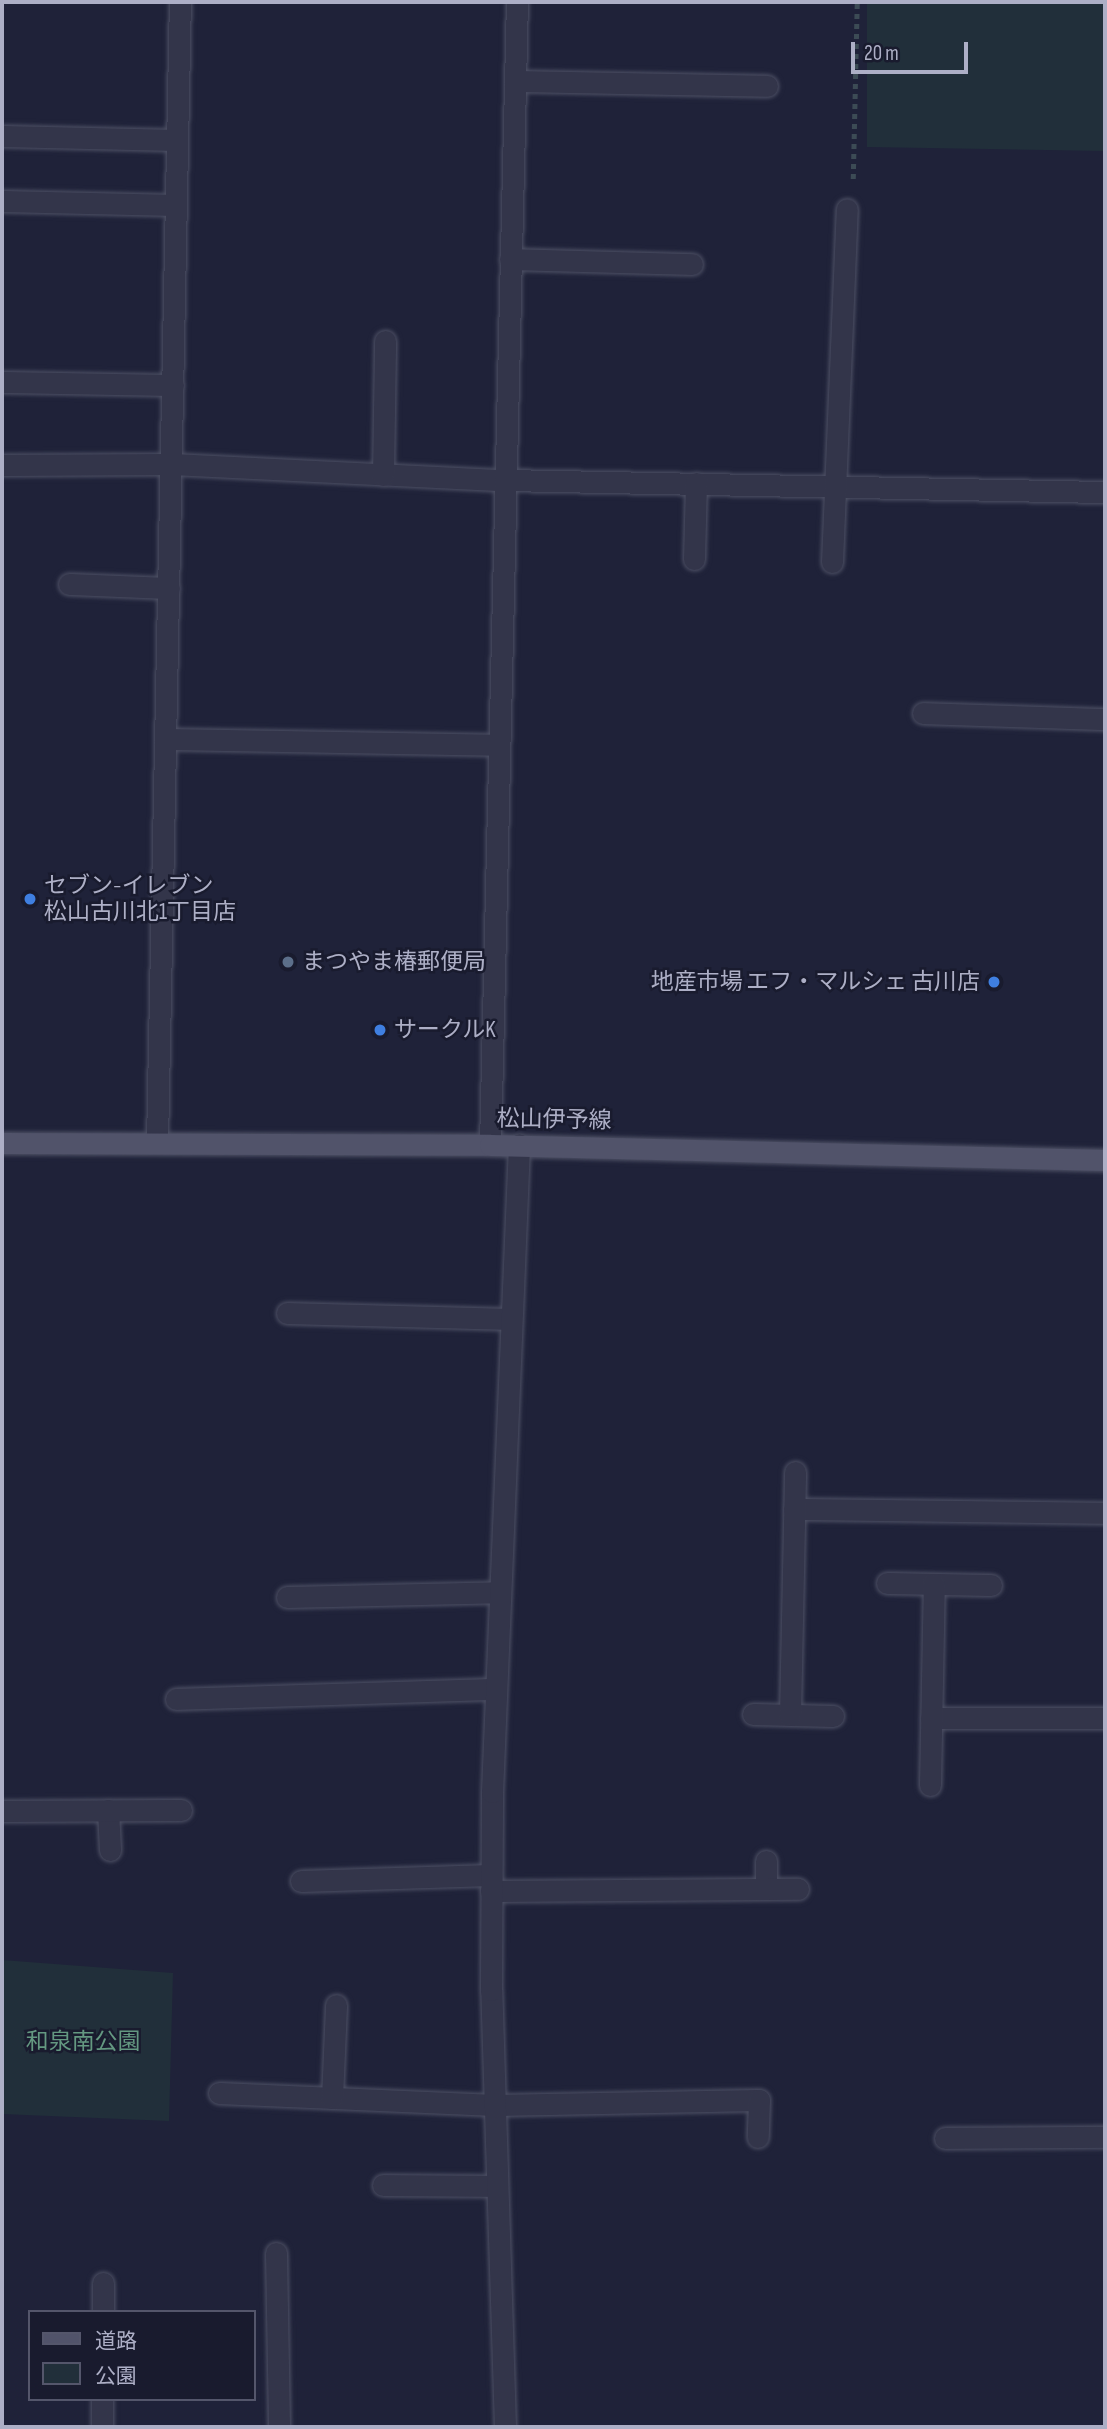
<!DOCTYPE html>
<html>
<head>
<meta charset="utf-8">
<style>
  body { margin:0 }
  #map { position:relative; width:1107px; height:2429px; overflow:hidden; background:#1f2239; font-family:"Sofia Sans Condensed","Noto Sans JP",sans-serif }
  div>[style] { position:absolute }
  .green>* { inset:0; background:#212f3a }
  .path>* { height:4.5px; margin-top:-2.25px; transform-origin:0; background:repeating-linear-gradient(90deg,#3c4b55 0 5px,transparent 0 10px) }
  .roads { filter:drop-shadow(0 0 2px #4d5064) drop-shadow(0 0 2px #4d5064) }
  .street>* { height:21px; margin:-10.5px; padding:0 10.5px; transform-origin:10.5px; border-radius:10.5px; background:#33354a }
  .primary>* { height:21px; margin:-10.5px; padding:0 10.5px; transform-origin:10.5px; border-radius:10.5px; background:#51536a }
  .dots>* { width:19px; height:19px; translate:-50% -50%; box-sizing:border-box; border:4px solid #191b2e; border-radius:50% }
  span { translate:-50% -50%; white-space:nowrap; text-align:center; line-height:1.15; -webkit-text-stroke:5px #191b2e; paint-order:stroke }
  .poi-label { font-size:23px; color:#adafc6 }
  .left { translate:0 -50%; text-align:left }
  .right { translate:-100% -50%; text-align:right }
  .street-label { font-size:23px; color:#adafc6 }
  .park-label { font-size:23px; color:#649881 }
  .frame { position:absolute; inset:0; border:4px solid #adafc6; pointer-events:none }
  .legend { position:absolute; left:28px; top:2310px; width:228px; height:91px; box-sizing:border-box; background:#191b2e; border:2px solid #54566b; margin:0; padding:9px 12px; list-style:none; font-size:21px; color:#adafc6 }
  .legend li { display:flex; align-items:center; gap:14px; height:35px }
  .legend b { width:35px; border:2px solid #54566b }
  .scale { position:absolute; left:851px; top:42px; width:117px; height:32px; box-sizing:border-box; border:4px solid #adafc6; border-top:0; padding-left:9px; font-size:21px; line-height:24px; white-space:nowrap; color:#adafc6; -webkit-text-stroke:5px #191b2e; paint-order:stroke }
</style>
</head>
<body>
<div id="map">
  <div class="green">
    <div style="clip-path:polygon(867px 2px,1105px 2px,1105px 151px,867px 147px)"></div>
    <div style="clip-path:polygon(2px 1960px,173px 1973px,169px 2121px,2px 2114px)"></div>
  </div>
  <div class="path">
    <div style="left:853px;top:179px;width:177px;rotate:-88.7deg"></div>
  </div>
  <div class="roads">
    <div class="street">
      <div style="left:515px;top:81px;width:252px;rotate:1.1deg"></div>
      <div style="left:2px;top:136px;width:175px;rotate:1.3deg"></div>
      <div style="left:2px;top:201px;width:174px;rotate:1.3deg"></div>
      <div style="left:510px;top:259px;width:182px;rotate:1.6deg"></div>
      <div style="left:2px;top:382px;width:171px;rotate:1deg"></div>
      <div style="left:2px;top:465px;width:170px;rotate:-0.3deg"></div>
      <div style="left:172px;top:464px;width:333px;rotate:2.8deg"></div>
      <div style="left:505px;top:480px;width:600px;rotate:1.15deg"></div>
      <div style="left:383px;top:475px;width:134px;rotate:-89.1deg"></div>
      <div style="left:694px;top:559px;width:76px;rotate:-88.5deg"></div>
      <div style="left:832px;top:562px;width:353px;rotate:-87.6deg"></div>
      <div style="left:69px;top:584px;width:100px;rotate:2.3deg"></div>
      <div style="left:923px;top:713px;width:182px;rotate:1.9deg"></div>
      <div style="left:165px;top:739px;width:334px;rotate:1deg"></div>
      <div style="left:157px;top:1143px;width:1141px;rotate:-88.85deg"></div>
      <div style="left:490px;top:1145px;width:1143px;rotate:-88.65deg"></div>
      <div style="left:287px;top:1313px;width:224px;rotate:1.5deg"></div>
      <div style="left:794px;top:1509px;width:311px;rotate:0.7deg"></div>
      <div style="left:887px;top:1583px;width:104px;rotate:1.1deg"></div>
      <div style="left:287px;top:1597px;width:213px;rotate:-1.3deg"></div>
      <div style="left:176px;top:1699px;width:320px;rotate:-1.8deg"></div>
      <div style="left:753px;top:1714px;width:80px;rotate:1.4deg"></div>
      <div style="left:790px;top:1715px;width:243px;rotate:-88.8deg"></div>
      <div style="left:931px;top:1718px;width:174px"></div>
      <div style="left:930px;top:1785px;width:201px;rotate:-88.9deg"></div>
      <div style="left:108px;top:1810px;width:40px;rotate:87.1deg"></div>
      <div style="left:2px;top:1811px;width:179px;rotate:-0.3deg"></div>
      <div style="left:766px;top:1861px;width:28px;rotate:90deg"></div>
      <div style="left:301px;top:1881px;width:190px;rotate:-1.8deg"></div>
      <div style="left:491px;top:1891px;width:307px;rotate:-0.4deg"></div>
      <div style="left:219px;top:2093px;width:276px;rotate:2.5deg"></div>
      <div style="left:495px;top:2105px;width:264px;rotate:-1.1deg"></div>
      <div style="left:759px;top:2100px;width:37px;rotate:92deg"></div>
      <div style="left:332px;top:2098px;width:93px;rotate:-87.5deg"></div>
      <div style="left:945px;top:2138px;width:160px;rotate:-0.4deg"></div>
      <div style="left:383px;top:2185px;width:114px;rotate:0.5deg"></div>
      <div style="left:276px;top:2253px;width:174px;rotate:89deg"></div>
      <div style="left:103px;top:2312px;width:29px;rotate:-90deg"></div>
      <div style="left:102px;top:2427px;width:28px;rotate:-90deg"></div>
      <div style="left:505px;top:2427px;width:437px;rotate:-91.8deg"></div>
      <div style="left:491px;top:1990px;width:198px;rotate:-89.7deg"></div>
      <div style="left:492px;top:1792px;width:648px;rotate:-87.61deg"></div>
    </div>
    <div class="primary">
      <div style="left:2px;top:1143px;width:488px;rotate:0.2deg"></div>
      <div style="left:490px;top:1145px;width:615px;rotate:1.4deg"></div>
    </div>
  </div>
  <div class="dots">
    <div style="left:30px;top:899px;background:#3f7fe0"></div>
    <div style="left:288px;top:962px;background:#5c6f8a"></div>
    <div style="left:994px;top:982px;background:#3f7fe0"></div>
    <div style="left:380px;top:1030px;background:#3f7fe0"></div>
  </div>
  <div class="poi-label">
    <span class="left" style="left:44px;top:899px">セブン-イレブン<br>松山古川北1丁目店</span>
    <span class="left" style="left:302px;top:962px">まつやま椿郵便局</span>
    <span class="right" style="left:980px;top:982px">地産市場 エフ・マルシェ 古川店</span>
    <span class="left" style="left:394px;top:1030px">サークルK</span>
  </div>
  <div class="street-label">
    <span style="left:554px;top:1120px;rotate:1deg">松山伊予線</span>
  </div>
  <div class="park-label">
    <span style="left:83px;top:2042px">和泉南公園</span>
  </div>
  <div class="frame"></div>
  <ul class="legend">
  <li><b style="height:9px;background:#51536a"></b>道路</li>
  <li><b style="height:19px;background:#212f3a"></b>公園</li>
  </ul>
  <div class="scale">20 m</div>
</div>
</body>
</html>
